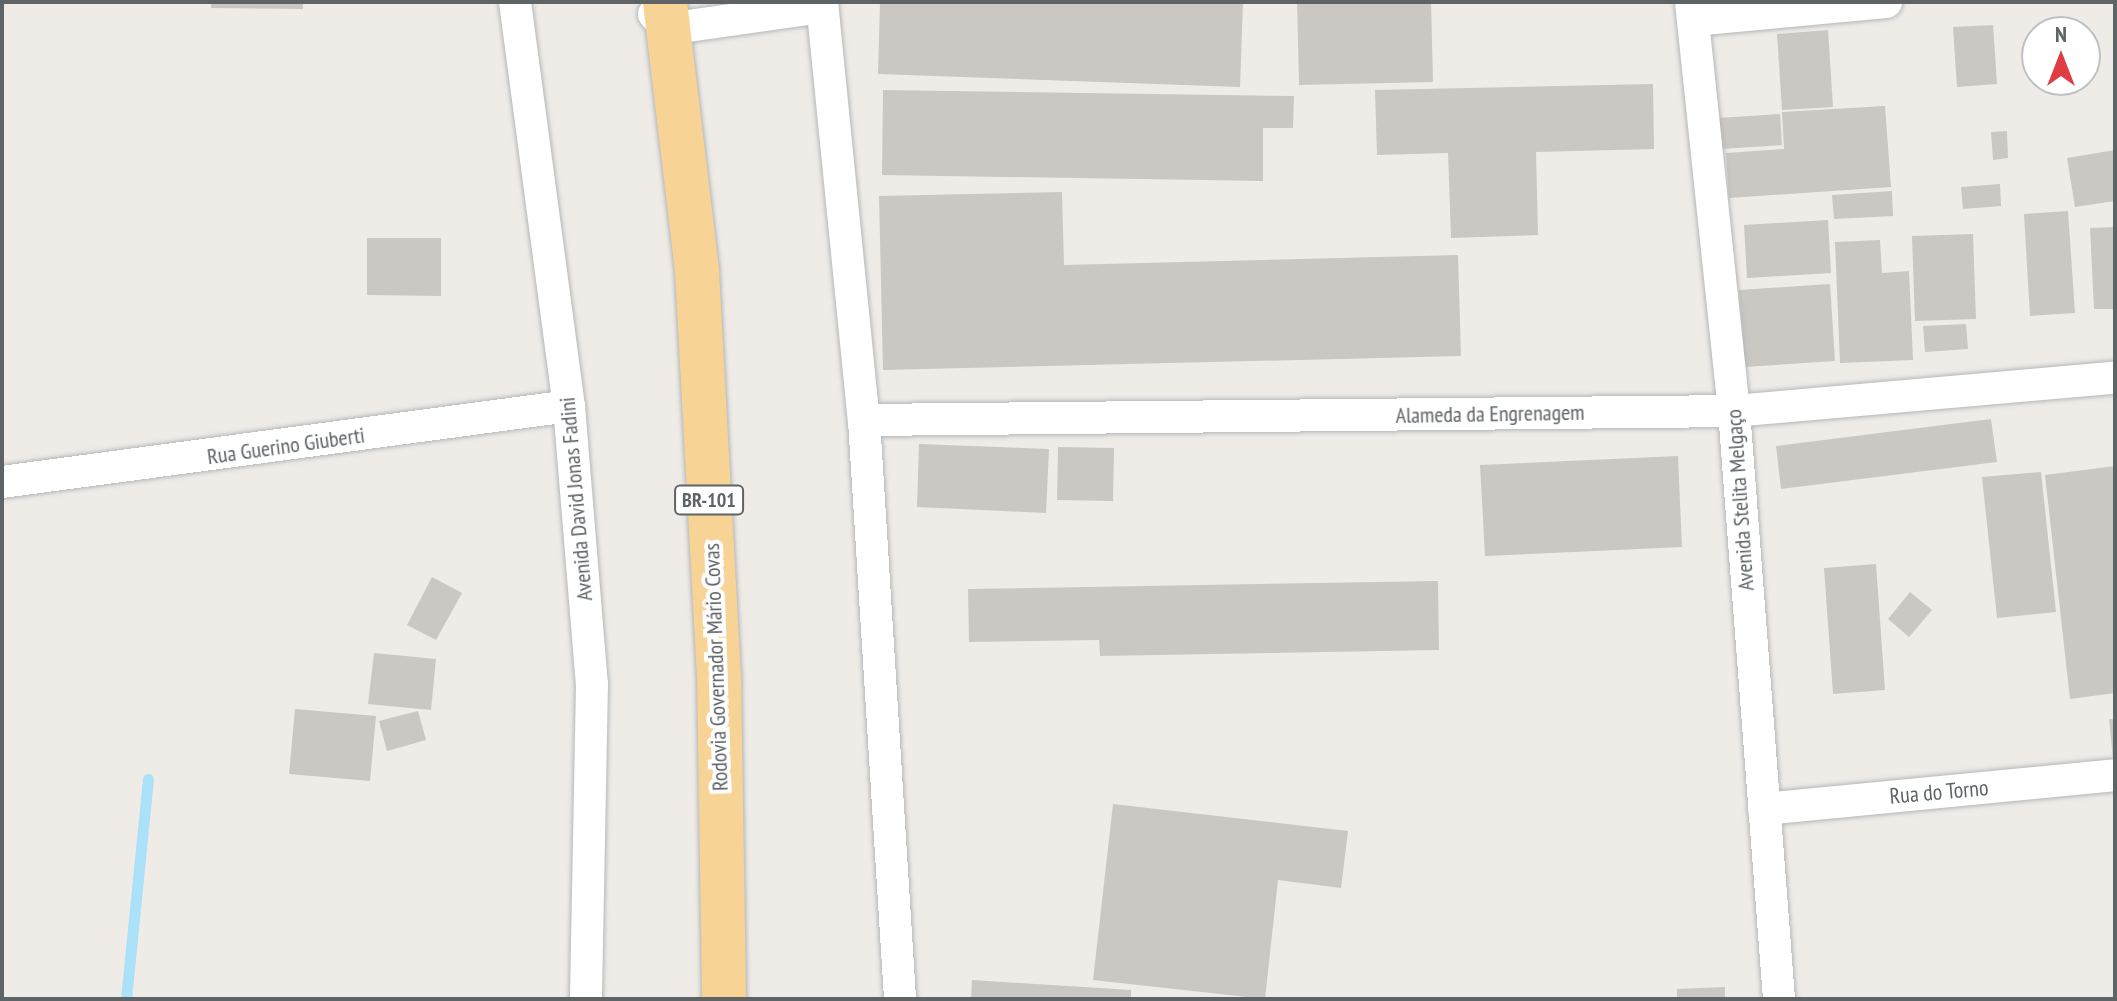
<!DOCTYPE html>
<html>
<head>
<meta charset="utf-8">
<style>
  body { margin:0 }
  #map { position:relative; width:2117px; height:1001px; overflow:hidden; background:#efece7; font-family:"PT Sans Narrow",sans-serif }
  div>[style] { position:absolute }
  .stream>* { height:11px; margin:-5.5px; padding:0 5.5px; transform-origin:5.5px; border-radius:5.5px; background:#ace1fa }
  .building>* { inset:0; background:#cbc7c3 }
  .roads { filter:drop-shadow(0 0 2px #b4b7ba) drop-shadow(0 0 2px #b4b7ba) }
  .street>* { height:32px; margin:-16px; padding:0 16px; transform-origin:16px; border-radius:16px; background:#fff }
  .highway>* { height:44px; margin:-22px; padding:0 22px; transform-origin:22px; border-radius:22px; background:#f7d396 }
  span { translate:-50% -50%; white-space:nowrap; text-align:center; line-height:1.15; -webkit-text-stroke:8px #fff; paint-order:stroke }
  .shield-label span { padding:2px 6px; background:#fff; border:2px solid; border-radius:6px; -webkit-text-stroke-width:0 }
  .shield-label { font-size:20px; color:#5e6366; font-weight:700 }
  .street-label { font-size:22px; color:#5e6366 }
  .frame { position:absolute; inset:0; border:4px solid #5e6366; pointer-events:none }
  .north { position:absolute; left:2021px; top:16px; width:80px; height:80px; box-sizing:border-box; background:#fff; border:2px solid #bfc1c2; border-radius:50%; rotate:0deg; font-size:22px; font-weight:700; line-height:32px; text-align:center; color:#5e6366 }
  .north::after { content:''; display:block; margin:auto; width:28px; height:36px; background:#e03c43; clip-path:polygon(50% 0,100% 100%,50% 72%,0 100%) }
</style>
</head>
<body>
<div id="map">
  <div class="stream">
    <div style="left:126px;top:999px;width:221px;rotate:-84.3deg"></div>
  </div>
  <div class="building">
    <div style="clip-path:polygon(211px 2px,303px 2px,303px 9px,211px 8px)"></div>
    <div style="clip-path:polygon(880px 2px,1243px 2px,1240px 87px,878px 74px)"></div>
    <div style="clip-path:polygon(1297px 2px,1431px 2px,1433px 82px,1299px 85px)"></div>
    <div style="clip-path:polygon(1993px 25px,1997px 84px,1957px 87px,1953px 27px)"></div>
    <div style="clip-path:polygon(1828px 30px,1833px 107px,1782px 110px,1777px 34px)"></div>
    <div style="clip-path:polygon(1653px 84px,1654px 149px,1536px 152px,1538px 235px,1451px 238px,1448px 153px,1377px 155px,1375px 90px)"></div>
    <div style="clip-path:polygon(883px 90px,1294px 96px,1293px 128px,1263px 128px,1263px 181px,882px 175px)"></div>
    <div style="clip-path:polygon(1885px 106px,1891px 187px,1729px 198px,1726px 153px,1784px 149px,1782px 112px)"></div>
    <div style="clip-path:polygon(1780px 114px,1782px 145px,1721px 149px,1719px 118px)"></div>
    <div style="clip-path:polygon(2007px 131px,2008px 158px,1993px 160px,1991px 132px)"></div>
    <div style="clip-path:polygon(2115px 150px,2115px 201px,2075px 207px,2067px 158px)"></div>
    <div style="clip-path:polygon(2000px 184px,2001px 206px,1963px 209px,1961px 187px)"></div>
    <div style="clip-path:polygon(1892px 191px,1893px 216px,1834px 219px,1832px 195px)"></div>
    <div style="clip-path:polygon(1062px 192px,1064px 265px,1458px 255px,1461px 356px,883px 370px,879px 196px)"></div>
    <div style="clip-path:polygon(2068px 211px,2075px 313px,2030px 316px,2024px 214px)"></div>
    <div style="clip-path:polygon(1828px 220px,1831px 273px,1747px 278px,1744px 225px)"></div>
    <div style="clip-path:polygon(2115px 227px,2115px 309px,2094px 309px,2090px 228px)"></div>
    <div style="clip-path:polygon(1973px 234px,1976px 319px,1915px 321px,1912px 236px)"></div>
    <div style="clip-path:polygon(367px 238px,441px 238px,441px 296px,367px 295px)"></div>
    <div style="clip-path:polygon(1880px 240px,1882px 273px,1909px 271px,1913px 360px,1840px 363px,1835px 242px)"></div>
    <div style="clip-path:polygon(1830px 284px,1835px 361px,1745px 367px,1739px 290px)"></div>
    <div style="clip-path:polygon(1966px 324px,1968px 349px,1925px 352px,1923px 326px)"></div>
    <div style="clip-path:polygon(1991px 419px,1997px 462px,1781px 489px,1776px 446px)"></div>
    <div style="clip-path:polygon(919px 444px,1049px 449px,1046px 513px,917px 507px)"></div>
    <div style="clip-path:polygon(1058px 447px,1114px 448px,1113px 501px,1057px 500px)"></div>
    <div style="clip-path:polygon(1678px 456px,1682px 547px,1485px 556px,1480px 465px)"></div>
    <div style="clip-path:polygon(2115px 466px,2115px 693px,2070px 699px,2045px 475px)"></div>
    <div style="clip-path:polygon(2041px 472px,2056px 612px,1997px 618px,1982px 477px)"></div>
    <div style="clip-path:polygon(1876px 564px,1885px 690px,1833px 694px,1824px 568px)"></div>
    <div style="clip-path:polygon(432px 577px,462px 593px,436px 640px,407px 625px)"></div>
    <div style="clip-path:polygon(1438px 581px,1439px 650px,1100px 656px,1099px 640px,969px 642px,968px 589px)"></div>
    <div style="clip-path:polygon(1910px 592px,1932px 610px,1909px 637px,1888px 619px)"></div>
    <div style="clip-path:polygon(374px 653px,436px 659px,431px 710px,368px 704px)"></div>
    <div style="clip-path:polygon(295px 709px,376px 716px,370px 781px,289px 774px)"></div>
    <div style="clip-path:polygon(418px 711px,426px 740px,387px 751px,379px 721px)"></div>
    <div style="clip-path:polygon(2109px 719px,2115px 719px,2115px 759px,2113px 759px)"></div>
    <div style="clip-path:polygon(1113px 804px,1348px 831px,1341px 888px,1278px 880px,1265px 999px,1093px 980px)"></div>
    <div style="clip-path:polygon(972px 980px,1131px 990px,1131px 999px,971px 999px)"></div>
    <div style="clip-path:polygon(1725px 987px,1725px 999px,1677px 999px,1677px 989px)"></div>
  </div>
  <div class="roads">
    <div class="street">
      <div style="left:515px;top:2px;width:408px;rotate:82.4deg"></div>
      <div style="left:569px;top:406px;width:278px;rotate:85.3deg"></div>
      <div style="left:592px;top:683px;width:316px;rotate:91.1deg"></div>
      <div style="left:822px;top:2px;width:420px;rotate:84.3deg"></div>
      <div style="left:864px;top:420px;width:580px;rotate:86.44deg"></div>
      <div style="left:1691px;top:2px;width:411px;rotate:84deg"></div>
      <div style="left:1734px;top:411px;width:590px;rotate:85.62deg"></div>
      <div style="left:654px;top:14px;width:20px;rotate:49deg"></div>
      <div style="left:667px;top:29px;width:157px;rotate:-8.1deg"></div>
      <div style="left:1693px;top:20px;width:194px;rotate:-5.3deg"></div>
      <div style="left:864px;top:420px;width:870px;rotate:-0.59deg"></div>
      <div style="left:1734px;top:411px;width:382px;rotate:-5deg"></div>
      <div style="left:2px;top:482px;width:572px;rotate:-7.63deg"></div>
      <div style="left:1764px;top:809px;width:353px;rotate:-5.5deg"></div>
    </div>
    <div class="highway">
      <div style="left:665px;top:2px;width:271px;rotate:83.2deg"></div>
      <div style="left:697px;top:271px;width:405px;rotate:86.9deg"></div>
      <div style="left:719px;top:675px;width:324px;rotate:89.1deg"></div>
    </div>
  </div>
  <div class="shield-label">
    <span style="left:709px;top:500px">BR-101</span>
  </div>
  <div class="street-label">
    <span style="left:1490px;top:414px;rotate:-1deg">Alameda da Engrenagem</span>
    <span style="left:286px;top:446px;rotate:-8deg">Rua Guerino Giuberti</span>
    <span style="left:576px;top:499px;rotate:-95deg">Avenida David Jonas Fadini</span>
    <span style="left:1740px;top:500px;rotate:-94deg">Avenida Stelita Melgaço</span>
    <span style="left:716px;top:667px;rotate:-92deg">Rodovia Governador Mário Covas</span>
    <span style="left:1939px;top:792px;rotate:-5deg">Rua do Torno</span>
  </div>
  <div class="frame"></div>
  <div class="north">N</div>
</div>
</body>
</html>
